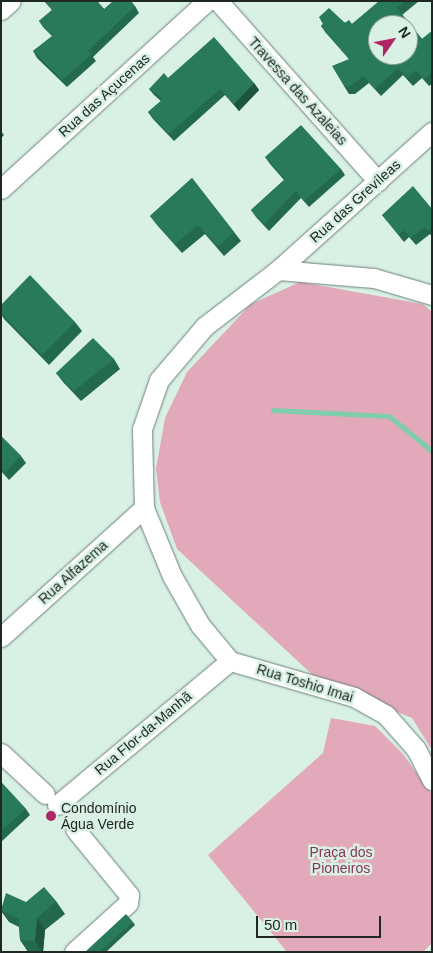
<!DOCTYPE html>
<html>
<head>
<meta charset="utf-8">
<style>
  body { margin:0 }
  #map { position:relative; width:433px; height:953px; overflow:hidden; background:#d9f0e5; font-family:Arial,sans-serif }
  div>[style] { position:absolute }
  .green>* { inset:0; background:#e2a9ba }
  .stream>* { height:5px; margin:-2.5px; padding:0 2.5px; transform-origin:2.5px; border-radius:2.5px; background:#7fcdaa }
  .roads { filter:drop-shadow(0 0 1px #6d8178) drop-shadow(0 0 1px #6d8178) }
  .street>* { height:19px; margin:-9.5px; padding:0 9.5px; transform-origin:9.5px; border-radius:9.5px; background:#fff }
  .wall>* { inset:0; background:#23694e }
  .shaded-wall>* { inset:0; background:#1d5540 }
  .building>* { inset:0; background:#297a5b }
  .dots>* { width:14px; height:14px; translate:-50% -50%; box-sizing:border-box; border:2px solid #d9f0e5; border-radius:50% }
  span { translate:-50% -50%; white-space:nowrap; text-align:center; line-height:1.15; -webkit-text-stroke:5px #d9f0e5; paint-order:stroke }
  .street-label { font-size:14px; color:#202824 }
  .poi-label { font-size:14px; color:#202824 }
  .left { translate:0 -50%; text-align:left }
  .park-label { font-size:14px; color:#8b3455 }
  .frame { position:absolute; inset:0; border:2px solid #202824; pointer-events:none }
  .north { position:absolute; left:368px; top:15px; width:50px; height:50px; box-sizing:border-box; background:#d9f0e5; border:1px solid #8fa098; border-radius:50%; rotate:57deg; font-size:14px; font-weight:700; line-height:20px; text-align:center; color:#202824 }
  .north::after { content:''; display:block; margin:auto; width:18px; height:22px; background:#b02563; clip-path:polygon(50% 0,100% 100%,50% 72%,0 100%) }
  .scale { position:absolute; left:256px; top:916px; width:125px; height:22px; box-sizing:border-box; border:2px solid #202824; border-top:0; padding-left:6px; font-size:15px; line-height:18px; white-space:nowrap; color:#202824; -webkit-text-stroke:4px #d9f0e5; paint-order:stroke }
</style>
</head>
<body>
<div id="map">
  <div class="green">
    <div style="clip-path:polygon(300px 282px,423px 304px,432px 312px,432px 750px,412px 718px,318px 680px,177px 549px,160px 502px,156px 469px,165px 418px,187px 372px,251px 304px)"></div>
    <div style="clip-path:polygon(331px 718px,375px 726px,402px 753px,432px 794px,432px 943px,423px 952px,287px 952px,208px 855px,323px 753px)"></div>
  </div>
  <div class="stream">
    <div style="left:273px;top:410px;width:116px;rotate:3deg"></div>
    <div style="left:389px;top:416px;width:55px;rotate:39.1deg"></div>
  </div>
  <div class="roads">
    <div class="street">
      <div style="left:218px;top:1px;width:241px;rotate:48.4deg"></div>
      <div style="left:1px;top:10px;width:13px;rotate:-42deg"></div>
      <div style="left:1px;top:189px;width:279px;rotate:-42.4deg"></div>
      <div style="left:278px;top:270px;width:96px;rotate:4.8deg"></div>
      <div style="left:374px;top:278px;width:60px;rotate:16.3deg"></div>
      <div style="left:1px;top:637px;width:193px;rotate:-42.1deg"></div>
      <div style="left:230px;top:661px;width:47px;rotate:-129.8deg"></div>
      <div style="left:200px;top:625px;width:56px;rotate:-119.7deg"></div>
      <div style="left:172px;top:576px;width:74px;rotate:-112.4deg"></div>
      <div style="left:144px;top:508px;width:79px;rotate:-91.5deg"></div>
      <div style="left:142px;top:429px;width:52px;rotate:-70.9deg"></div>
      <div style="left:159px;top:380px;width:71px;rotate:-49.6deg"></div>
      <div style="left:205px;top:326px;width:92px;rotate:-37.5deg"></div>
      <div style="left:278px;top:270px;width:207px;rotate:-41.9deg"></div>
      <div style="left:230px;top:661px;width:129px;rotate:16.2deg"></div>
      <div style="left:354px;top:697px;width:37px;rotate:29deg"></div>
      <div style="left:386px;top:715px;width:45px;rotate:48.6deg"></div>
      <div style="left:416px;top:749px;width:35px;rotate:63deg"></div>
      <div style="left:1px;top:753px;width:60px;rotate:43deg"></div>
      <div style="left:57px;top:805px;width:225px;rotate:-39.8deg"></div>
      <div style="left:74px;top:952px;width:73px;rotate:-42.2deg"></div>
      <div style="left:128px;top:903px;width:8px;rotate:-83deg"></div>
      <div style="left:129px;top:895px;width:85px;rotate:-129.3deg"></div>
    </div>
  </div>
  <div class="wall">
    <div style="clip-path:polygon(44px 1px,97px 1px,104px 9px,135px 6px,139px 13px,93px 57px,96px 61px,67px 87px,37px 58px,33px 51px,52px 36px,43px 27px,39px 21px,52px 10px)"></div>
    <div style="clip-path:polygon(378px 1px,419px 1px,402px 15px,422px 39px,432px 31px,432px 84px,429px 86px,422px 78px,413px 86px,403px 75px,381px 96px,369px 83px,355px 94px,349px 94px,344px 86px,349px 59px,326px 33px,321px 26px,323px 24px,319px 17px,352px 24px,379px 2px)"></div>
    <div style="clip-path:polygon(168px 78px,254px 83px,259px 90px,239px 111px,225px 95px,174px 141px,153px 119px,148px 112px,161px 101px,154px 95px,149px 89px)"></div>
    <div style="clip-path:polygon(1px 131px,4px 135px,1px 138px)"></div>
    <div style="clip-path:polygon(265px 157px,341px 169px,345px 175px,309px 207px,301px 198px,269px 231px,256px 217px,251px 210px,284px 180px,270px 164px)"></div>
    <div style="clip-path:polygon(192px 178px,241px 241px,224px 256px,205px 234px,182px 253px,157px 225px,150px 216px)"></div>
    <div style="clip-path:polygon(432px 209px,432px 236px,430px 234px,416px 245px,409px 237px,404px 242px,382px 215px)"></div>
    <div style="clip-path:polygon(1px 305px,75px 322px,82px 331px,49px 365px,4px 319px,1px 314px)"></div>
    <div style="clip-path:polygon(114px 359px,120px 369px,81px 401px,63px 382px,56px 373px)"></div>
    <div style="clip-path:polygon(1px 436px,21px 456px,26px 463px,9px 480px,1px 471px)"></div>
    <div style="clip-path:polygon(1px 782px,26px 809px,30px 815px,1px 842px)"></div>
    <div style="clip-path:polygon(56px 901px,65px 914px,45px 930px,43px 952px,28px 952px,20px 940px,19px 927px,9px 922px,1px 911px,1px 908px,26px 902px)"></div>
    <div style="clip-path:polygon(133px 922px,135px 925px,106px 952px,85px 952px)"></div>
  </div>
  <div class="shaded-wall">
    <div style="clip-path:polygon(254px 83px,259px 90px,239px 111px,234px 104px)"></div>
    <div style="clip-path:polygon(37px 918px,45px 930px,43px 952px,42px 952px,35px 941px)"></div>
  </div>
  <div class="building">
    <div style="clip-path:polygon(45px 1px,97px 1px,104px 9px,113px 1px,131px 1px,135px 6px,88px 51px,92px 54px,62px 80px,33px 51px,53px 36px,39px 21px,52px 10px)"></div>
    <div style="clip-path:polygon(evenodd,379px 1px,405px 1px,397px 8px,422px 39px,432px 31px,432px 72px,424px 79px,416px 70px,408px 78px,398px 68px,375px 89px,364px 76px,349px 87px,344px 86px,332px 66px,349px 59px,321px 26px,324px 23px,319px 17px,329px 8px,345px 23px,349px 20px,352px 24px,379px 1px,378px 25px,408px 25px,408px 55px,378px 55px,378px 25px)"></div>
    <div style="clip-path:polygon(214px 37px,254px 83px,234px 104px,220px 89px,169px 134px,148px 112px,163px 99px,149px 89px,164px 73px,168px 78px)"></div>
    <div style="clip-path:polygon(301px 125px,341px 169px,304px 201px,296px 191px,264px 224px,251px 210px,285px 179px,265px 157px)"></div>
    <div style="clip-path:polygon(192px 178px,234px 232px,218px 247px,198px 225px,175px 244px,150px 216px)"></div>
    <div style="clip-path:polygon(413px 186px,432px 209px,432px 228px,428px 231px,425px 227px,411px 238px,404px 230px,399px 235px,382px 215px)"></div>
    <div style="clip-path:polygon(30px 275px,75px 322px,42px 355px,1px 313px,1px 305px)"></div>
    <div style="clip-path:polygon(93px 338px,114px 359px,74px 391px,56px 373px)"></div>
    <div style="clip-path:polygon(1px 436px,21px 456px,5px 473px,1px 469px)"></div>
    <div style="clip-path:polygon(1px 782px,26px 809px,1px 831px)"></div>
    <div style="clip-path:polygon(44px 887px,56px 901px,37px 918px,35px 941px,20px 940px,19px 919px,1px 910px,6px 893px,26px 902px)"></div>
    <div style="clip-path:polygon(126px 914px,133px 922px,99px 952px,85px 952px)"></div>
  </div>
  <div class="dots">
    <div style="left:51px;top:816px;background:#b02563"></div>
  </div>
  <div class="street-label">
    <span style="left:298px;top:91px;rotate:48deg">Travessa das Azaleias</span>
    <span style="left:104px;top:95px;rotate:-42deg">Rua das Açucenas</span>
    <span style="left:355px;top:201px;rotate:-42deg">Rua das Grevíleas</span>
    <span style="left:73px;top:572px;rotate:-42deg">Rua Alfazema</span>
    <span style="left:305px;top:683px;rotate:17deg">Rua Toshio Imai</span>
    <span style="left:143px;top:733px;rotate:-40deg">Rua Flor-da-Manhã</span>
  </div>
  <div class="poi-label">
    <span class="left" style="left:61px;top:816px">Condomínio<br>Água Verde</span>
  </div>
  <div class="park-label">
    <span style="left:341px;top:860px">Praça dos<br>Pioneiros</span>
  </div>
  <div class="frame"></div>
  <div class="north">N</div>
  <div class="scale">50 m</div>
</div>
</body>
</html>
